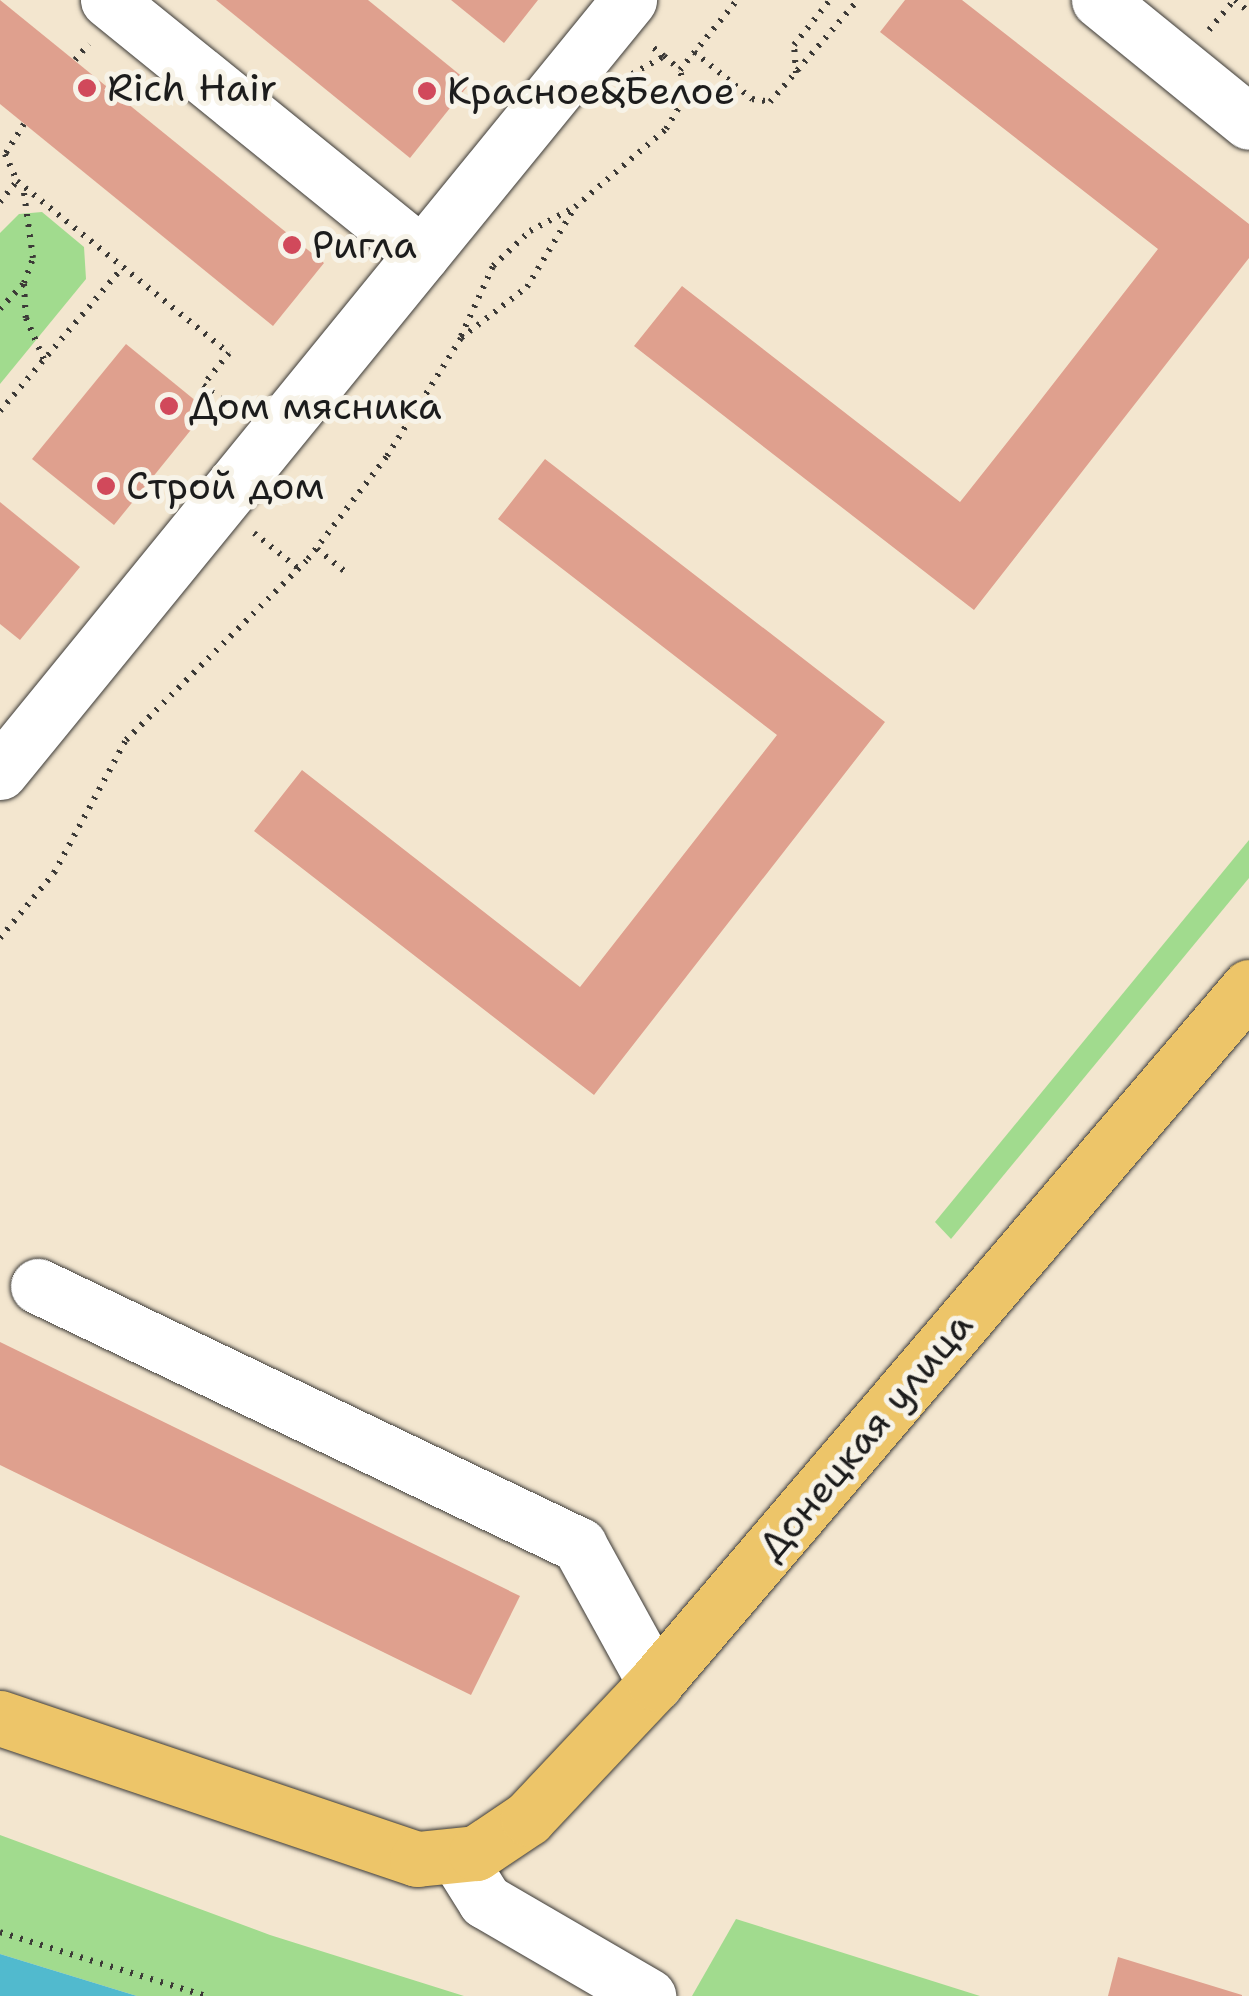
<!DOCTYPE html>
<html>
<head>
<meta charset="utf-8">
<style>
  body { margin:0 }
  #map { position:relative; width:1249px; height:1996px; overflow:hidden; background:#f3e6cf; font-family:"Shantell Sans",sans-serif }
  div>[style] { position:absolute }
  .green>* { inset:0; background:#a1db8e }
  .water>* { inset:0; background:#51bace }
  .building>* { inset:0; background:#dfa08e }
  .path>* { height:6px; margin-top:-3px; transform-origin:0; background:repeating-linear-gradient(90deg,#3c3a37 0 2.5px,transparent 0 10.5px) }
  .roads { filter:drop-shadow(0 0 2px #3c3a37) drop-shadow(0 0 2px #3c3a37) }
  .minor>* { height:55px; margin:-27.5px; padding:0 27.5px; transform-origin:27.5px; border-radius:27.5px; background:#fff }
  .major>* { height:55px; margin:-27.5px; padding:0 27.5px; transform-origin:27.5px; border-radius:27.5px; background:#edc569 }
  .dots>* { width:28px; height:28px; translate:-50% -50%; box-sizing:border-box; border:5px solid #f7f3e8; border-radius:50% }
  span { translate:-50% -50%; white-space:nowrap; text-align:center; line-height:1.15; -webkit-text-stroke:10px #f7f3e8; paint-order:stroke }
  .poi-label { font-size:38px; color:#1c1c1c }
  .left { translate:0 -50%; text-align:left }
  .street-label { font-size:38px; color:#1c1c1c }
</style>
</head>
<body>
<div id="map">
  <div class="green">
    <div style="clip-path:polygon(42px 212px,84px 247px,86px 279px,0 384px,0 233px,19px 214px)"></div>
    <div style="clip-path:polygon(1249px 840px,1249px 878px,951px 1239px,935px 1222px)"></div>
    <div style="clip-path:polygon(0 1835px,270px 1935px,464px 1996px,137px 1996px,0 1954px)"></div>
    <div style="clip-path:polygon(736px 1919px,980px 1996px,692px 1996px)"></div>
  </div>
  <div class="water">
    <div style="clip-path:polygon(0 1954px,137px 1996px,0 1996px)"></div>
  </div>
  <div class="building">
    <div style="clip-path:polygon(0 0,324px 263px,273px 326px,0 104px)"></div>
    <div style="clip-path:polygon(216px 0,368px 0,470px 83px,410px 158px)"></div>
    <div style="clip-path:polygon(451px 0,538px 0,504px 43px)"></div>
    <div style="clip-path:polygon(905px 0,962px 0,1249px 224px,1249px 258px,974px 610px,634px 346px,682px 286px,960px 502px,1032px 411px,1158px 249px,880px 32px)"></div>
    <div style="clip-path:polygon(126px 344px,207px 410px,114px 525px,32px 459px)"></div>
    <div style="clip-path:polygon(545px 459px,885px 722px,594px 1095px,254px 831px,302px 770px,580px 987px,777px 735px,498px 519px)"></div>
    <div style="clip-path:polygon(0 502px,80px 567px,20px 640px,0 624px)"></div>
    <div style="clip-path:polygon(0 1342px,520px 1596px,471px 1695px,0 1465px)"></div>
    <div style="clip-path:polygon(1118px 1957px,1242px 1995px,1242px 1996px,1108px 1996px)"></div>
  </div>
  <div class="path">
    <div style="left:1235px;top:0;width:18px;rotate:41deg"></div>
    <div style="left:1209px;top:30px;width:39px;rotate:-50deg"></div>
    <div style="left:694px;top:52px;width:75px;rotate:39deg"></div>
    <div style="left:752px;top:99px;width:18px;rotate:9deg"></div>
    <div style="left:770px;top:102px;width:135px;rotate:-49.2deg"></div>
    <div style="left:664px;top:56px;width:21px;rotate:41deg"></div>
    <div style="left:75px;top:60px;width:21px;rotate:-49deg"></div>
    <div style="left:796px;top:73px;width:28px;rotate:-94deg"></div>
    <div style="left:794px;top:45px;width:58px;rotate:-51.3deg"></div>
    <div style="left:632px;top:74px;width:37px;rotate:-29deg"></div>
    <div style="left:664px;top:56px;width:16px;rotate:-142deg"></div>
    <div style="left:24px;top:124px;width:36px;rotate:122deg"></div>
    <div style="left:5px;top:154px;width:30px;rotate:66deg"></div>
    <div style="left:17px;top:181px;width:273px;rotate:39.1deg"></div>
    <div style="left:229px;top:353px;width:41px;rotate:129.1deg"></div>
    <div style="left:203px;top:385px;width:41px;rotate:38deg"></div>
    <div style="left:0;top:202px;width:27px;rotate:-51deg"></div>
    <div style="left:24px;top:284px;width:34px;rotate:87deg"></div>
    <div style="left:26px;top:318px;width:48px;rotate:66.6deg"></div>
    <div style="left:0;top:309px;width:35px;rotate:-47deg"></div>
    <div style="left:24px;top:283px;width:27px;rotate:-70deg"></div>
    <div style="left:33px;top:258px;width:73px;rotate:-97.9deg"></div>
    <div style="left:461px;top:336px;width:77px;rotate:-65.4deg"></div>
    <div style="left:493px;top:266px;width:51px;rotate:-43.4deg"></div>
    <div style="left:530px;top:231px;width:49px;rotate:-28.1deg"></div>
    <div style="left:0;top:411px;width:189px;rotate:-49.5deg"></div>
    <div style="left:254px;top:533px;width:58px;rotate:38.7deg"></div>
    <div style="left:317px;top:549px;width:40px;rotate:39deg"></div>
    <div style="left:0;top:938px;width:85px;rotate:-50.3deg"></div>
    <div style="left:54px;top:873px;width:151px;rotate:-61.6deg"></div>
    <div style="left:126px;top:740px;width:257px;rotate:-44.8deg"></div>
    <div style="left:308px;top:559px;width:130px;rotate:-52.5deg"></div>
    <div style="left:387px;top:456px;width:139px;rotate:-57.9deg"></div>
    <div style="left:461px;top:338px;width:83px;rotate:-37.7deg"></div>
    <div style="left:527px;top:287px;width:93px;rotate:-59deg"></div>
    <div style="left:575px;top:207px;width:120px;rotate:-40.6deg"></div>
    <div style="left:666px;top:129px;width:39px;rotate:-59deg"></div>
    <div style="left:686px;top:96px;width:27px;rotate:-103deg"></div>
    <div style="left:680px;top:70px;width:90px;rotate:-50.8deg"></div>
    <div style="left:0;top:1932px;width:216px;rotate:17.3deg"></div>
  </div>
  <div class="roads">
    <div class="minor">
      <div style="left:108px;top:0;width:404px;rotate:39deg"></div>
      <div style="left:1099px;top:0;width:193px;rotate:39.1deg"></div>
      <div style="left:0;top:772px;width:996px;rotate:-50.83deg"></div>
      <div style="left:38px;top:1286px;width:600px;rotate:25.58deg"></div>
      <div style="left:579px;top:1545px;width:158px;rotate:61.2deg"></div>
      <div style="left:458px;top:1858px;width:51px;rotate:57.9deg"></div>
      <div style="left:485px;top:1901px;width:189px;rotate:30.2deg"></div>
    </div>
    <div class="major">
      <div style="left:0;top:1718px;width:440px;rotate:18.7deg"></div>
      <div style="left:417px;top:1859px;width:59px;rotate:-5.8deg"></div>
      <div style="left:476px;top:1853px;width:63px;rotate:-33.9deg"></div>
      <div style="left:528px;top:1818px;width:185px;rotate:-46.7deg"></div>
      <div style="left:655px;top:1683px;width:915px;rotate:-49.52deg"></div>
    </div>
  </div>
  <div class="dots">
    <div style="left:87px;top:88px;background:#d1495b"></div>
    <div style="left:427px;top:91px;background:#d1495b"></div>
    <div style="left:292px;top:245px;background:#d1495b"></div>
    <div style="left:169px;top:406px;background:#d1495b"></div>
    <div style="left:106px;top:486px;background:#d1495b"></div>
  </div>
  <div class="poi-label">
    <span class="left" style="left:107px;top:88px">Rich Hair</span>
    <span class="left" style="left:447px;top:91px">Красное&amp;Белое</span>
    <span class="left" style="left:312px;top:245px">Ригла</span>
    <span class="left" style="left:189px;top:406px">Дом мясника</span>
    <span class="left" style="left:126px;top:486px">Строй дом</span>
  </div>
  <div class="street-label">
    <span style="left:865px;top:1436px;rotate:-50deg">Донецкая улица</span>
  </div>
</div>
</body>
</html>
